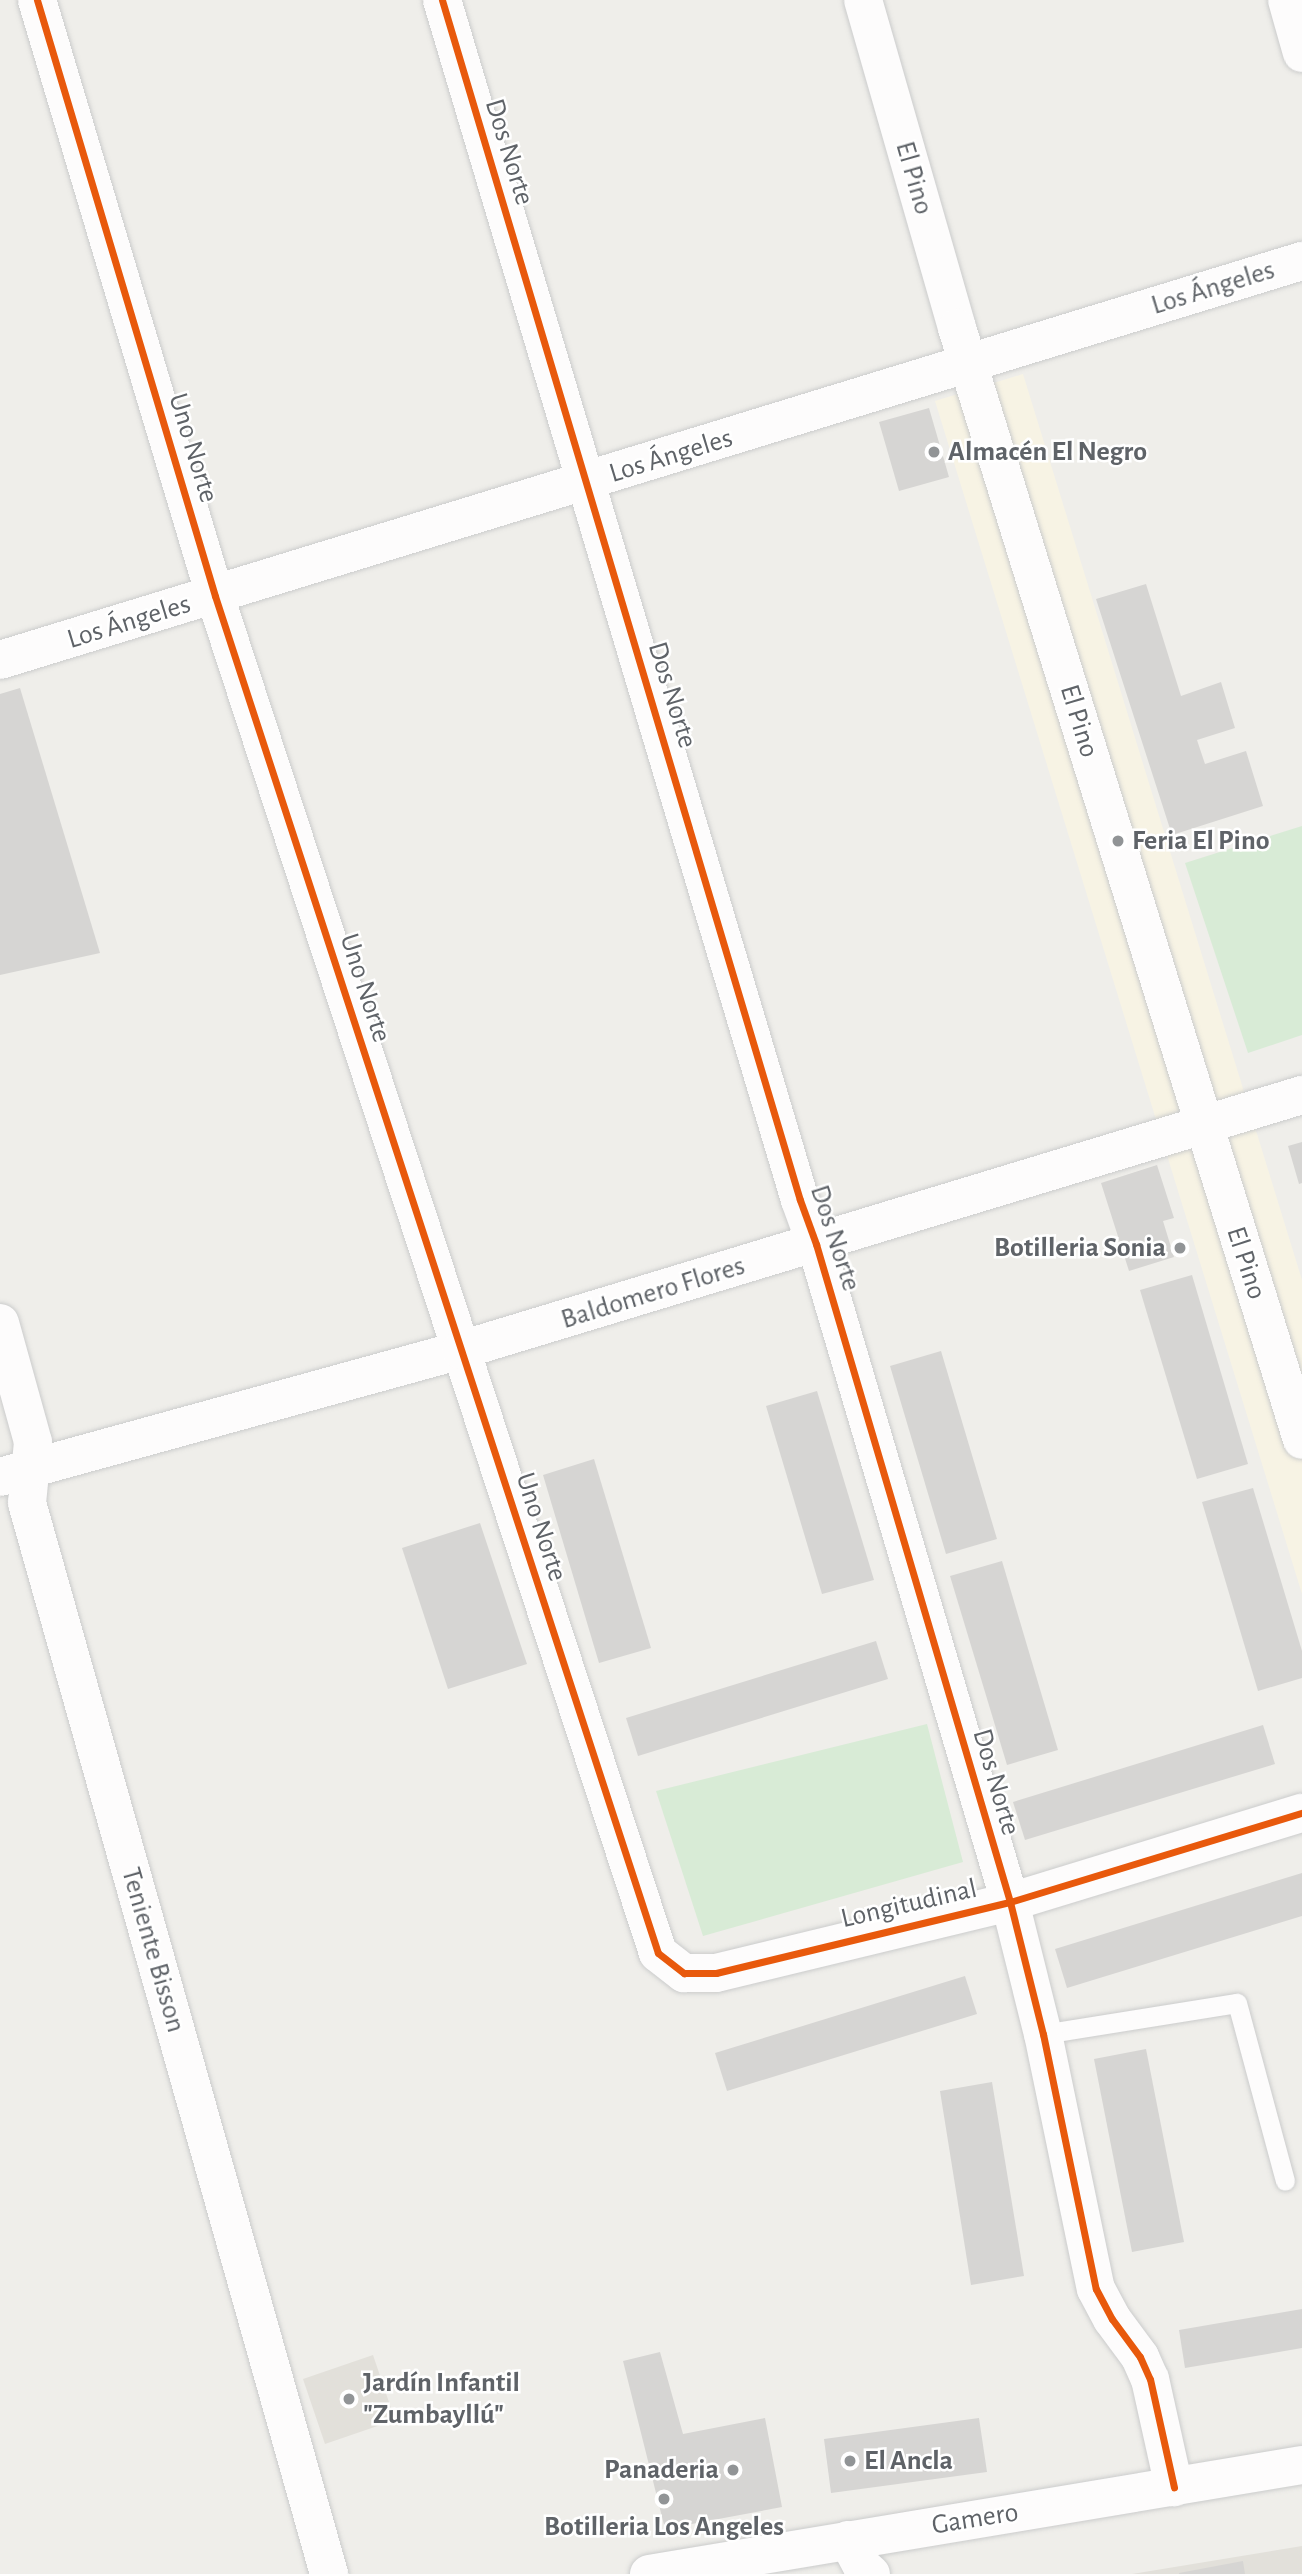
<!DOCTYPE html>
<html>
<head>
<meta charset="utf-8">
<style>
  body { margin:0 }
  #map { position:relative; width:1302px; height:2574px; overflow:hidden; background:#efeeea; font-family:"Alegreya Sans",sans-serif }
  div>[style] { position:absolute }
  .commercial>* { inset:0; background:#f7f3e4 }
  .education>* { inset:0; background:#e2e0da }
  .green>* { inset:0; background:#d8ebd6 }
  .building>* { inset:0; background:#d6d5d3 }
  .roads { filter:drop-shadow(0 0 2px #cbcccc) drop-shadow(0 0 2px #cbcccc) }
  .lane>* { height:19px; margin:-9.5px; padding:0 9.5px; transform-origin:9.5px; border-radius:9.5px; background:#fdfcfc }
  .street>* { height:38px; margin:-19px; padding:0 19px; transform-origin:19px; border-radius:19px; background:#fdfcfc }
  .secondary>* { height:38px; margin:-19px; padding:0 19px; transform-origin:19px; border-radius:19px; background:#fdfcfc }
  .cycleway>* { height:7px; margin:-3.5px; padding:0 3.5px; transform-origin:3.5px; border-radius:3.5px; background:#e8590c }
  .dots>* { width:19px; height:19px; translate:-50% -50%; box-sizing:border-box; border:4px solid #fff; border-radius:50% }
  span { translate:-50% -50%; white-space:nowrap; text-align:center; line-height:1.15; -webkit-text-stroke:5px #fff; paint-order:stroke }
  .street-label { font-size:28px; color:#5f6368 }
  .poi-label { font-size:28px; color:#5f6368; font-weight:700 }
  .left { translate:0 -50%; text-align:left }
  .right { translate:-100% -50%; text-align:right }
</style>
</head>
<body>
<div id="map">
  <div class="commercial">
    <div style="clip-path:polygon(1023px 374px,1302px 1280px,1302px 1594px,935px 401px)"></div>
  </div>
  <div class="education">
    <div style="clip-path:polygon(373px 2355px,395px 2420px,325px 2444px,303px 2379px)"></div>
    <div style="clip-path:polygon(1302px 2546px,1302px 2574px,1132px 2574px)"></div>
  </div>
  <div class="green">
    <div style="clip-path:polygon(1302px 826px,1302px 1035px,1248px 1053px,1185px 863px)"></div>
    <div style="clip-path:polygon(927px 1724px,963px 1862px,703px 1936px,656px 1791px)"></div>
  </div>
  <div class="building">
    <div style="clip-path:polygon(929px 408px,949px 477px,899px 491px,879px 422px)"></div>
    <div style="clip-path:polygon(1146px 584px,1181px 696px,1221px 682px,1235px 728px,1197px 740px,1205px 764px,1246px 751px,1263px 806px,1172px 835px,1096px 599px)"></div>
    <div style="clip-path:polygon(20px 688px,100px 953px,0 975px,0 694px)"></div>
    <div style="clip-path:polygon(1302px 1142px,1302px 1183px,1299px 1184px,1288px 1146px)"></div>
    <div style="clip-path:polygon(1157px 1165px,1174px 1218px,1163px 1221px,1174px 1257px,1129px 1271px,1101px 1183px)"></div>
    <div style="clip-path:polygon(1192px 1275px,1248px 1464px,1197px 1479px,1140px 1290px)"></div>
    <div style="clip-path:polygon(941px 1351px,997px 1539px,946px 1554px,890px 1366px)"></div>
    <div style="clip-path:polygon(817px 1391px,874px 1580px,822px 1594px,766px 1406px)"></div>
    <div style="clip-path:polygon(594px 1459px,651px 1648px,599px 1663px,543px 1475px)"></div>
    <div style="clip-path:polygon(1253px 1488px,1302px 1651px,1302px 1678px,1258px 1691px,1202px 1502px)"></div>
    <div style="clip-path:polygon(480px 1523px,527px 1664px,448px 1689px,402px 1548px)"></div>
    <div style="clip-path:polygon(1002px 1561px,1058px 1750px,1007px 1765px,950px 1576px)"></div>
    <div style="clip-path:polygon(876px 1641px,888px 1679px,638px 1756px,626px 1718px)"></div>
    <div style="clip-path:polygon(1263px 1725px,1275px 1764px,1025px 1840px,1013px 1802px)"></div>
    <div style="clip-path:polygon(1302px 1873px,1302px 1916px,1067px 1988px,1055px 1949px)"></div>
    <div style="clip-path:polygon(965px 1976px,977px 2014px,727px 2091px,715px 2053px)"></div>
    <div style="clip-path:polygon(1146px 2049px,1184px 2242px,1132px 2252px,1094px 2059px)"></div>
    <div style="clip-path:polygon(992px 2082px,1024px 2276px,971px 2285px,940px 2091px)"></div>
    <div style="clip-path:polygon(1302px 2309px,1302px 2348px,1185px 2368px,1179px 2330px)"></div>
    <div style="clip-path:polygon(660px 2352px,683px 2434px,765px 2418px,782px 2507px,665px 2529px,623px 2361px)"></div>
    <div style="clip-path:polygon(979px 2418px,987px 2472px,831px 2493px,824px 2439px)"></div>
    <div style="clip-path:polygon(1243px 2561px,1245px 2574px,1179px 2574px,1179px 2573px)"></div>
  </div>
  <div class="roads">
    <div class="lane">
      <div style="left:1043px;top:2034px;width:196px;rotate:-9.1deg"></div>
      <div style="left:1237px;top:2003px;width:184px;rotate:74.9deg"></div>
    </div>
    <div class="street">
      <div style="left:37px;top:0;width:622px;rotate:73.37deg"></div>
      <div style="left:215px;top:596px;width:1427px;rotate:71.92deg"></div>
      <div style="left:658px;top:1953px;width:33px;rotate:38deg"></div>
      <div style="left:684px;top:1973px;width:32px"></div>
      <div style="left:716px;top:1973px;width:302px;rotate:-13.6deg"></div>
      <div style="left:1010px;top:1902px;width:305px;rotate:-17deg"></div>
      <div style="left:442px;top:0;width:1252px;rotate:73.39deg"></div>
      <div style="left:800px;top:1200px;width:47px;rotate:70deg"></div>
      <div style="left:816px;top:1244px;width:686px;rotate:73.57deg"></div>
      <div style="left:1010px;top:1902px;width:136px;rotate:76deg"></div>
      <div style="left:1043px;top:2034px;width:260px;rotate:78.3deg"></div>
      <div style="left:1096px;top:2289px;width:34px;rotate:62deg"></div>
      <div style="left:1112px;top:2319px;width:47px;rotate:53.6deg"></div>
      <div style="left:1140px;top:2357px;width:24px;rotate:66deg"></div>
      <div style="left:1150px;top:2379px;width:111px;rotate:77.5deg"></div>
      <div style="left:863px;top:0;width:341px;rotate:74deg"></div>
      <div style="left:957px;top:328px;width:1164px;rotate:72.76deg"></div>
      <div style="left:1287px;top:0;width:55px;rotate:74.2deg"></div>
      <div style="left:0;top:660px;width:1362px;rotate:-17.04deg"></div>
      <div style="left:0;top:1323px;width:123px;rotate:74.5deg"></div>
      <div style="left:33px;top:1442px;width:61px;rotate:95.6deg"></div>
      <div style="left:27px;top:1503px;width:1113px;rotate:74.25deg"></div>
    </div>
    <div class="secondary">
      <div style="left:0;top:1477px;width:478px;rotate:-15.4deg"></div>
      <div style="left:461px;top:1350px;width:879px;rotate:-16.87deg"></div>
      <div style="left:848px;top:2540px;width:30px;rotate:62deg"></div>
      <div style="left:862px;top:2566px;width:12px;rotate:42deg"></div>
      <div style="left:649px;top:2574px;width:662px;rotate:-9.48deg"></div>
    </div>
  </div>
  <div class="cycleway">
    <div style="left:37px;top:0;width:622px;rotate:73.37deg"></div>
    <div style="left:215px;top:596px;width:1427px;rotate:71.92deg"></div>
    <div style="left:658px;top:1953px;width:33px;rotate:38deg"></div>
    <div style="left:684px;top:1973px;width:32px"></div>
    <div style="left:716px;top:1973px;width:302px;rotate:-13.6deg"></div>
    <div style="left:1010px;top:1902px;width:305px;rotate:-17deg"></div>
    <div style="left:442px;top:0;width:1252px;rotate:73.39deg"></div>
    <div style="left:800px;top:1200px;width:47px;rotate:70deg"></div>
    <div style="left:816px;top:1244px;width:686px;rotate:73.57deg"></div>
    <div style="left:1010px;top:1902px;width:136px;rotate:76deg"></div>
    <div style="left:1043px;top:2034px;width:260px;rotate:78.3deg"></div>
    <div style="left:1096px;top:2289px;width:34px;rotate:62deg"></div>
    <div style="left:1112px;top:2319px;width:47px;rotate:53.6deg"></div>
    <div style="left:1140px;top:2357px;width:24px;rotate:66deg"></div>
    <div style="left:1150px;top:2379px;width:111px;rotate:77.5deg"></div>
  </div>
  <div class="dots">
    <div style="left:934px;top:452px;background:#919496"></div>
    <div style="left:1118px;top:841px;background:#919496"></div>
    <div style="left:1180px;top:1248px;background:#919496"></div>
    <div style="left:349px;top:2399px;background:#919496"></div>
    <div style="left:850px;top:2461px;background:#919496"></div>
    <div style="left:733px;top:2470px;background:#919496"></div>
    <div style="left:664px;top:2499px;background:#919496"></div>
  </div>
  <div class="street-label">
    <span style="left:509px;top:152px;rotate:73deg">Dos Norte</span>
    <span style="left:914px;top:178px;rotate:74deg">El Pino</span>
    <span style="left:1213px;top:288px;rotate:-17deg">Los Ángeles</span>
    <span style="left:193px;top:448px;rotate:73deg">Uno Norte</span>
    <span style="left:671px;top:456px;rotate:-17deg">Los Ángeles</span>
    <span style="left:129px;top:622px;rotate:-17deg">Los Ángeles</span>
    <span style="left:672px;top:695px;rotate:73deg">Dos Norte</span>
    <span style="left:1079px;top:721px;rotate:73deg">El Pino</span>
    <span style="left:365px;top:988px;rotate:72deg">Uno Norte</span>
    <span style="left:835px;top:1238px;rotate:72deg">Dos Norte</span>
    <span style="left:1246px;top:1263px;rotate:72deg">El Pino</span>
    <span style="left:653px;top:1293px;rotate:-17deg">Baldomero Flores</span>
    <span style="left:541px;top:1527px;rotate:72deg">Uno Norte</span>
    <span style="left:996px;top:1782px;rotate:74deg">Dos Norte</span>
    <span style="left:909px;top:1904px;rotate:-13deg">Longitudinal</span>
    <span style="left:153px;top:1950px;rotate:74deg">Teniente Bisson</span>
    <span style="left:975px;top:2519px;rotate:-9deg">Gamero</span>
  </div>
  <div class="poi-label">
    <span class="left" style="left:948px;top:452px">Almacén El Negro</span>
    <span class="left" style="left:1132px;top:841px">Feria El Pino</span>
    <span class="right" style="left:1166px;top:1248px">Botilleria Sonia</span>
    <span class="left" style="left:363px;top:2399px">Jardín Infantil<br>"Zumbayllú"</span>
    <span class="left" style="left:864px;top:2461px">El Ancla</span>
    <span class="right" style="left:719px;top:2470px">Panaderia</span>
    <span style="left:664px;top:2527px">Botilleria Los Angeles</span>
  </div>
</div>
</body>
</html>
